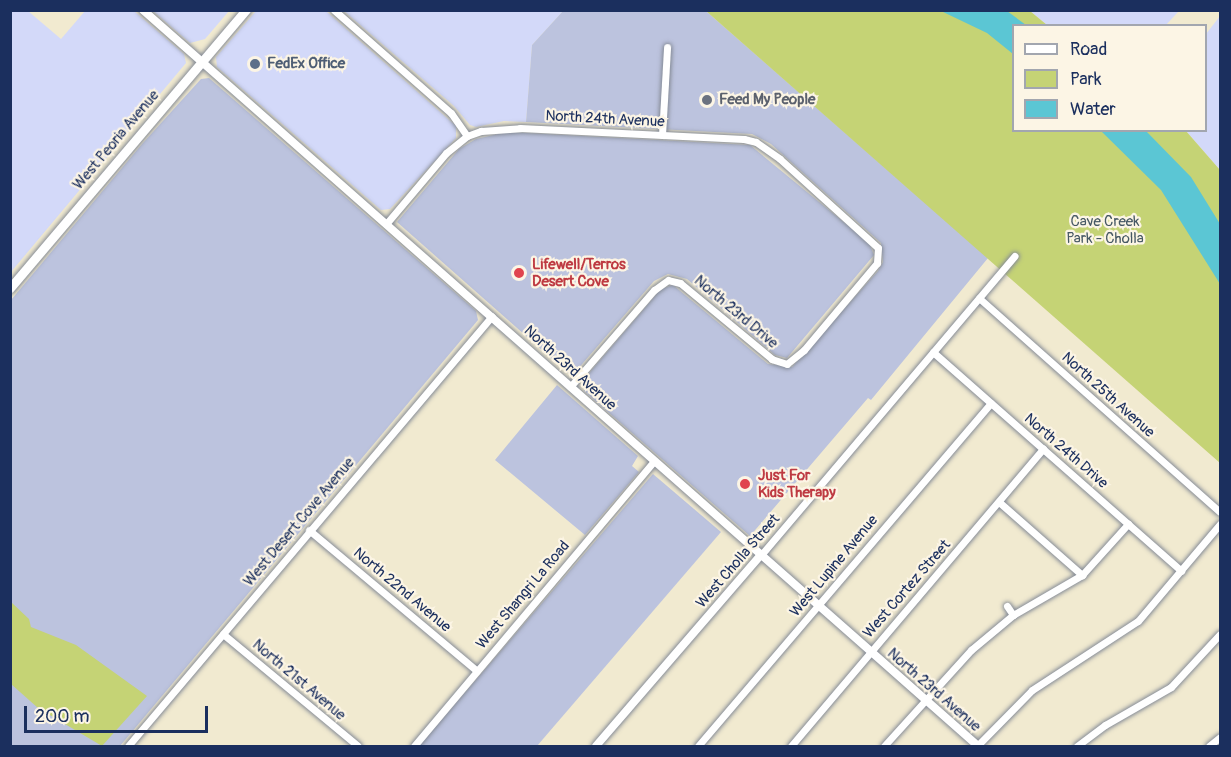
<!DOCTYPE html>
<html>
<head>
<meta charset="utf-8">
<style>
  body { margin:0 }
  #map { position:relative; width:1231px; height:757px; overflow:hidden; background:#f1ead0; font-family:Pangolin,sans-serif }
  div>[style] { position:absolute }
  .built>* { inset:0; background:#d3d9f9 }
  .industrial>* { inset:0; background:#bcc3de }
  .green>* { inset:0; background:#c5d375 }
  .water>* { inset:0; background:#5bc6d4 }
  .roads { filter:drop-shadow(0 0 2px #868c97) drop-shadow(0 0 2px #868c97) }
  .minor>* { height:7px; margin:-3.5px; padding:0 3.5px; transform-origin:3.5px; border-radius:3.5px; background:#fff }
  .tertiary>* { height:8px; margin:-4px; padding:0 4px; transform-origin:4px; border-radius:4px; background:#fff }
  .secondary>* { height:9px; margin:-4.5px; padding:0 4.5px; transform-origin:4.5px; border-radius:4.5px; background:#fff }
  .dots>* { width:16px; height:16px; translate:-50% -50%; box-sizing:border-box; border:3px solid #fcf5e5; border-radius:50% }
  span { translate:-50% -50%; white-space:nowrap; text-align:center; line-height:1.15; -webkit-text-stroke:4.5px #fcf5e5; paint-order:stroke }
  .service-label { font-size:15px; color:#4e5e75; font-weight:700 }
  .left { translate:0 -50%; text-align:left }
  .worship-label { font-size:15px; color:#5b616d; font-weight:700 }
  .street-label { font-size:15px; color:#1b2f5e }
  .park-label { font-size:15px; color:#465864 }
  .health-label { font-size:15px; color:#be3a42; font-weight:700 }
  .frame { position:absolute; inset:0; border:12px solid #1b2f5e; pointer-events:none }
  .legend { position:absolute; left:1012px; top:24px; width:195px; height:108px; box-sizing:border-box; background:#fcf5e5; border:2px solid #a2a6af; margin:0; padding:8px 10px; list-style:none; font-size:18px; color:#1b2f5e }
  .legend li { display:flex; align-items:center; gap:12px; height:30px }
  .legend b { width:30px; border:2px solid #a2a6af }
  .scale { position:absolute; left:24px; top:706px; width:184px; height:27px; box-sizing:border-box; border:3px solid #1b2f5e; border-top:0; padding-left:8px; font-size:18px; line-height:21px; white-space:nowrap; color:#1b2f5e; -webkit-text-stroke:4px #fcf5e5; paint-order:stroke }
</style>
</head>
<body>
<div id="map">
  <div class="built">
    <div style="clip-path:polygon(11px 10px,28px 11px,61px 39px,85px 11px,134px 11px,184px 54px,186px 63px,11px 272px)"></div>
    <div style="clip-path:polygon(153px 11px,229px 11px,205px 39px,190px 43px)"></div>
    <div style="clip-path:polygon(256px 11px,326px 11px,456px 126px,456px 138px,390px 209px,381px 210px,217px 67px,216px 57px)"></div>
    <div style="clip-path:polygon(344px 11px,563px 11px,532px 45px,526px 122px,504px 121px,476px 127px,470px 125px,454px 106px)"></div>
    <div style="clip-path:polygon(1030px 11px,1179px 11px,1165px 26px,1047px 25px)"></div>
    <div style="clip-path:polygon(1220px 16px,1220px 170px,1186px 131px,1206px 130px,1206px 34px)"></div>
  </div>
  <div class="industrial">
    <div style="clip-path:polygon(563px 11px,706px 11px,988px 258px,871px 400px,868px 398px,750px 536px,584px 391px,584px 379px,661px 289px,673px 285px,768px 364px,792px 367px,878px 271px,883px 262px,881px 243px,771px 144px,752px 134px,526px 122px,532px 45px)"></div>
    <div style="clip-path:polygon(209px 78px,476px 311px,478px 320px,120px 746px,11px 746px,11px 300px,142px 144px,201px 79px)"></div>
    <div style="clip-path:polygon(507px 132px,750px 145px,869px 243px,874px 255px,787px 358px,775px 355px,687px 279px,668px 274px,654px 281px,577px 370px,569px 374px,397px 222px,459px 149px,476px 139px)"></div>
    <div style="clip-path:polygon(557px 385px,638px 456px,632px 466px,639px 472px,585px 535px,495px 460px)"></div>
    <div style="clip-path:polygon(653px 474px,721px 532px,537px 746px,419px 746px)"></div>
  </div>
  <div class="green">
    <div style="clip-path:polygon(706px 11px,1030px 11px,1047px 25px,1014px 26px,1014px 130px,1186px 131px,1220px 170px,1220px 463px)"></div>
    <div style="clip-path:polygon(11px 602px,29px 619px,31px 627px,76px 645px,147px 696px,102px 746px,38px 708px,11px 684px)"></div>
  </div>
  <div class="water">
    <div style="clip-path:polygon(941px 11px,1007px 11px,1026px 25px,1014px 26px,1013px 54px,987px 33px)"></div>
    <div style="clip-path:polygon(1101px 131px,1146px 131px,1191px 177px,1220px 224px,1220px 284px,1161px 190px)"></div>
  </div>
  <div class="roads">
    <div class="minor">
      <div style="left:334px;top:10px;width:156px;rotate:41.4deg"></div>
      <div style="left:451px;top:113px;width:28px;rotate:55deg"></div>
      <div style="left:662px;top:135px;width:88px;rotate:-86.7deg"></div>
      <div style="left:386px;top:224px;width:93px;rotate:-49.8deg"></div>
      <div style="left:446px;top:153px;width:27px;rotate:-39deg"></div>
      <div style="left:467px;top:136px;width:15px;rotate:-20deg"></div>
      <div style="left:481px;top:131px;width:39px;rotate:-4deg"></div>
      <div style="left:520px;top:128px;width:224px;rotate:2.8deg"></div>
      <div style="left:744px;top:139px;width:12px;rotate:14deg"></div>
      <div style="left:756px;top:142px;width:29px;rotate:35deg"></div>
      <div style="left:780px;top:159px;width:132px;rotate:42.2deg"></div>
      <div style="left:878px;top:248px;width:15px;rotate:94deg"></div>
      <div style="left:877px;top:263px;width:114px;rotate:130deg"></div>
      <div style="left:804px;top:350px;width:22px;rotate:141deg"></div>
      <div style="left:787px;top:364px;width:16px;rotate:-162deg"></div>
      <div style="left:772px;top:359px;width:119px;rotate:-140.4deg"></div>
      <div style="left:680px;top:283px;width:12px;rotate:-166deg"></div>
      <div style="left:668px;top:280px;width:17px;rotate:144deg"></div>
      <div style="left:654px;top:290px;width:128px;rotate:130.9deg"></div>
      <div style="left:979px;top:298px;width:322px;rotate:41.6deg"></div>
      <div style="left:933px;top:352px;width:331px;rotate:41.4deg"></div>
      <div style="left:999px;top:502px;width:111px;rotate:41.3deg"></div>
      <div style="left:309px;top:530px;width:219px;rotate:40deg"></div>
      <div style="left:761px;top:555px;width:392px;rotate:-49.7deg"></div>
      <div style="left:1007px;top:606px;width:11px;rotate:56deg"></div>
      <div style="left:223px;top:634px;width:175px;rotate:39.7deg"></div>
      <div style="left:128px;top:746px;width:563px;rotate:-49.75deg"></div>
      <div style="left:414px;top:746px;width:373px;rotate:-49.9deg"></div>
      <div style="left:698px;top:746px;width:451px;rotate:-49.5deg"></div>
      <div style="left:791px;top:746px;width:390px;rotate:-49.7deg"></div>
      <div style="left:884px;top:746px;width:130px;rotate:-47.8deg"></div>
      <div style="left:971px;top:650px;width:55px;rotate:-39.8deg"></div>
      <div style="left:1013px;top:615px;width:80px;rotate:-30.1deg"></div>
      <div style="left:1082px;top:575px;width:69px;rotate:-48deg"></div>
      <div style="left:977px;top:746px;width:78px;rotate:-45.5deg"></div>
      <div style="left:1032px;top:690px;width:126px;rotate:-33.1deg"></div>
      <div style="left:1138px;top:621px;width:127px;rotate:-49.8deg"></div>
      <div style="left:1077px;top:746px;width:35px;rotate:-37deg"></div>
      <div style="left:1105px;top:725px;width:76px;rotate:-29.9deg"></div>
      <div style="left:1171px;top:687px;width:72px;rotate:-47.2deg"></div>
      <div style="left:1209px;top:746px;width:14px;rotate:-39deg"></div>
    </div>
    <div class="tertiary">
      <div style="left:143px;top:10px;width:1113px;rotate:41.39deg"></div>
      <div style="left:596px;top:746px;width:252px;rotate:-49.2deg"></div>
    </div>
    <div class="secondary">
      <div style="left:10px;top:288px;width:365px;rotate:-49.7deg"></div>
    </div>
  </div>
  <div class="dots">
    <div style="left:255px;top:64px;background:#5c6f8a"></div>
    <div style="left:707px;top:100px;background:#6b7280"></div>
    <div style="left:519px;top:273px;background:#e0444e"></div>
    <div style="left:745px;top:484px;background:#e0444e"></div>
  </div>
  <div class="service-label">
    <span class="left" style="left:267px;top:64px">FedEx Office</span>
  </div>
  <div class="worship-label">
    <span class="left" style="left:719px;top:100px">Feed My People</span>
  </div>
  <div class="street-label">
    <span style="left:605px;top:119px;rotate:3deg">North 24th Avenue</span>
    <span style="left:116px;top:140px;rotate:-50deg">West Peoria Avenue</span>
    <span style="left:736px;top:312px;rotate:40deg">North 23rd Drive</span>
    <span style="left:570px;top:368px;rotate:42deg">North 23rd Avenue</span>
    <span style="left:1108px;top:395px;rotate:42deg">North 25th Avenue</span>
    <span style="left:1066px;top:451px;rotate:41deg">North 24th Drive</span>
    <span style="left:299px;top:522px;rotate:-50deg">West Desert Cove Avenue</span>
    <span style="left:738px;top:561px;rotate:-49deg">West Cholla Street</span>
    <span style="left:834px;top:566px;rotate:-50deg">West Lupine Avenue</span>
    <span style="left:907px;top:589px;rotate:-49deg">West Cortez Street</span>
    <span style="left:402px;top:590px;rotate:40deg">North 22nd Avenue</span>
    <span style="left:523px;top:595px;rotate:-50deg">West Shangri La Road</span>
    <span style="left:299px;top:680px;rotate:40deg">North 21st Avenue</span>
    <span style="left:934px;top:690px;rotate:41deg">North 23rd Avenue</span>
  </div>
  <div class="park-label">
    <span style="left:1105px;top:230px">Cave Creek<br>Park - Cholla</span>
  </div>
  <div class="health-label">
    <span class="left" style="left:532px;top:273px">Lifewell/Terros<br>Desert Cove</span>
    <span class="left" style="left:758px;top:484px">Just For<br>Kids Therapy</span>
  </div>
  <div class="frame"></div>
  <ul class="legend">
  <li><b style="height:8px;background:#fff"></b>Road</li>
  <li><b style="height:16px;background:#c5d375"></b>Park</li>
  <li><b style="height:16px;background:#5bc6d4"></b>Water</li>
  </ul>
  <div class="scale">200 m</div>
</div>
</body>
</html>
